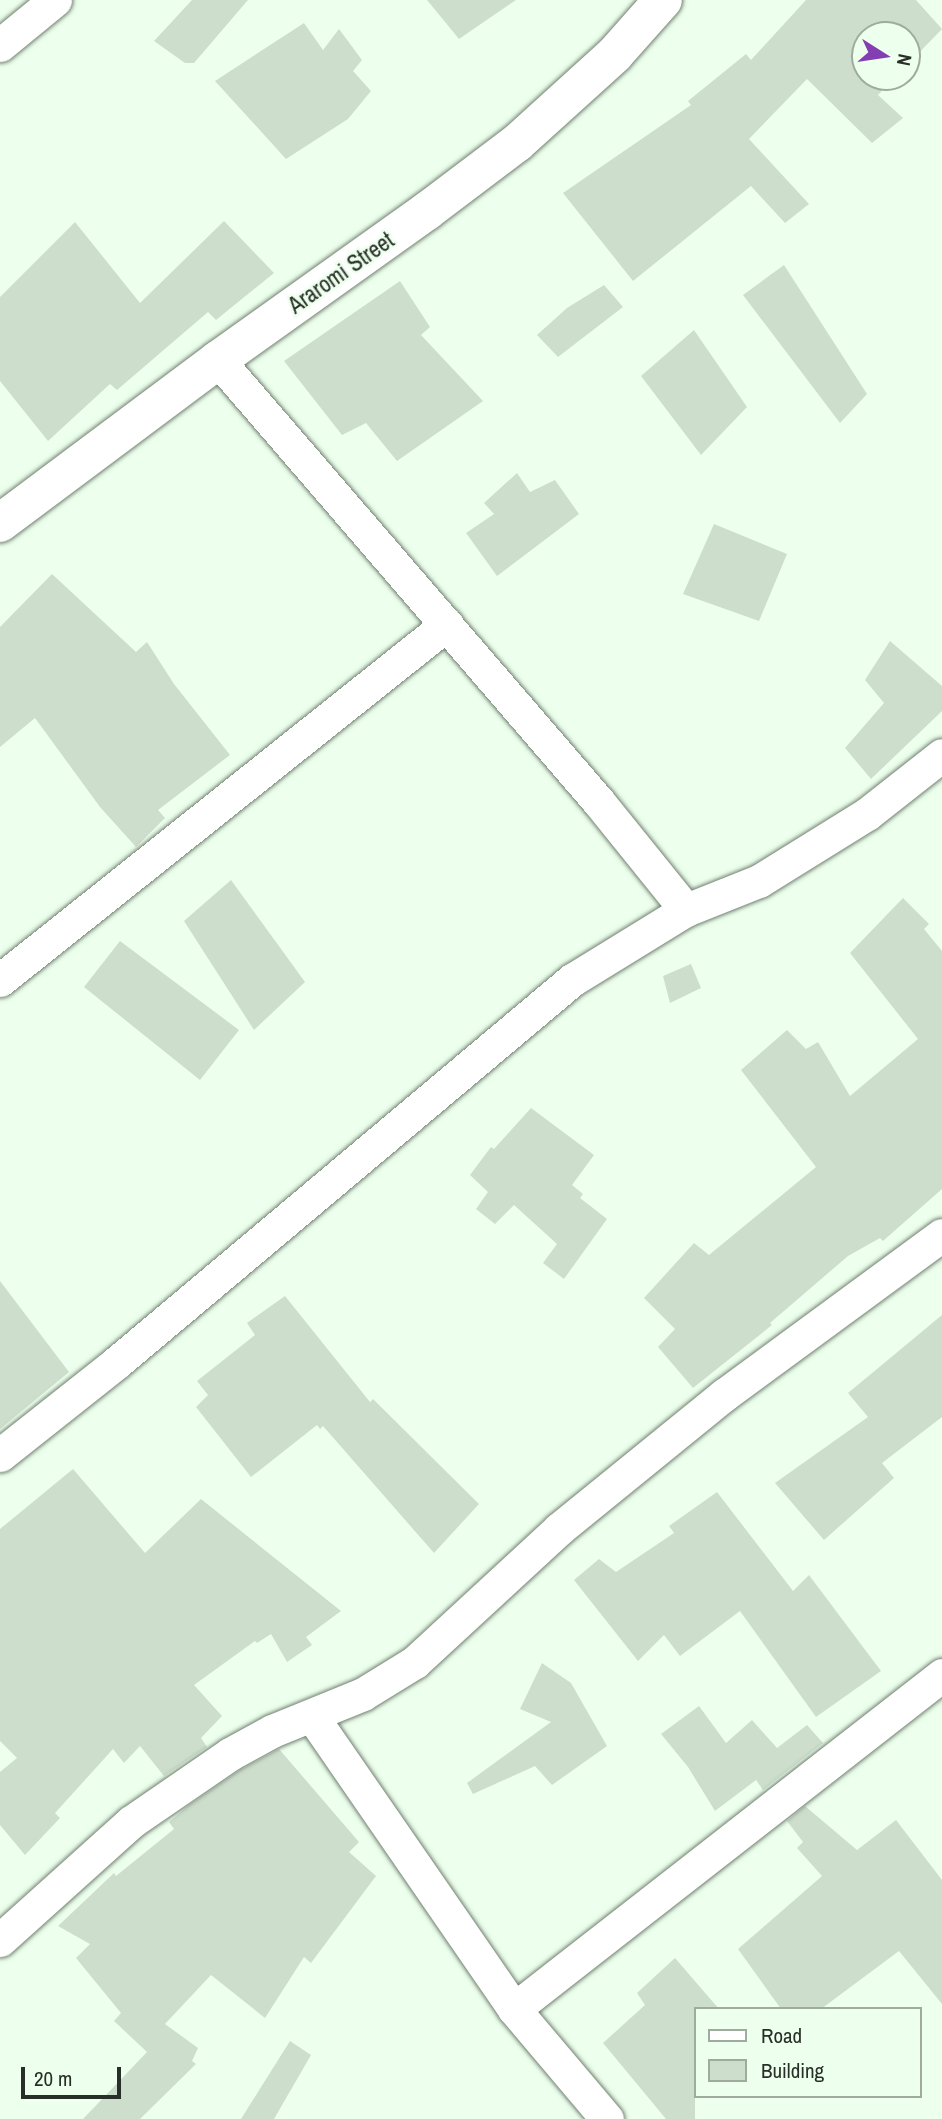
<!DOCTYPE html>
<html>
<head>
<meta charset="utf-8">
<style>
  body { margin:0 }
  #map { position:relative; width:942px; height:2119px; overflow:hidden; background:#edffed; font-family:"Archivo Narrow",sans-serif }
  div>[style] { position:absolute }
  .building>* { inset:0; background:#cedecd }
  .roads { filter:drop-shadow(0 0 2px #718071) drop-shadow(0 0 2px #718071) }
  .minor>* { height:33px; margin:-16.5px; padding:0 16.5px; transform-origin:16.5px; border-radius:16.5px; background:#fff }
  .tertiary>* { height:38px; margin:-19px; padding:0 19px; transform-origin:19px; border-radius:19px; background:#fff }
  span { translate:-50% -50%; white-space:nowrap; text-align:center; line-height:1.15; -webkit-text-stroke:5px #edffed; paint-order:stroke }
  .street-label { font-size:23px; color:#282e28 }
  .legend { position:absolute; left:694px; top:2007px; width:228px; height:91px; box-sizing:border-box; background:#edffed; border:2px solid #9eab9e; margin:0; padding:9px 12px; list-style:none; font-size:21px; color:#282e28 }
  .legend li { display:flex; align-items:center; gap:14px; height:35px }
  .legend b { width:35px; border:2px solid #9eab9e }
  .north { position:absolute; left:851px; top:21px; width:70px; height:70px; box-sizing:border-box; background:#edffed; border:2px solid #9eab9e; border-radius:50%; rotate:102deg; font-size:19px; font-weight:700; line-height:28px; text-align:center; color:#282e28 }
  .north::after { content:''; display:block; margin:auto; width:24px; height:32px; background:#833eb1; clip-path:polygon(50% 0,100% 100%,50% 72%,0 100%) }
  .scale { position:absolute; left:21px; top:2067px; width:100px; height:32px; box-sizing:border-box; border:4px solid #282e28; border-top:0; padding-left:9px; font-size:21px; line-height:24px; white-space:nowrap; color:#282e28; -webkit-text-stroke:5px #edffed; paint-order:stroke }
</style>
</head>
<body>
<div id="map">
  <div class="building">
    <div style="clip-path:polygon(192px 0,248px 0,194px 63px,185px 63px,154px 41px)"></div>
    <div style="clip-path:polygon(427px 0,516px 0,459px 39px)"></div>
    <div style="clip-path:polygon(806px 0,916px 0,942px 29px,907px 65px,907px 35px,865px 35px,865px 77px,895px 77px,878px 95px,903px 118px,872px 143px,807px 79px,749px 139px,809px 204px,785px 223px,751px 186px,633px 281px,563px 193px,691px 105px,688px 101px,746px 54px,751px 60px)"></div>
    <div style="clip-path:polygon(304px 23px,323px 50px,339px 29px,362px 60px,353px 71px,371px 91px,348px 119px,286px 159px,215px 81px)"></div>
    <div style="clip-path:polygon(224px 221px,274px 273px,216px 320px,208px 312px,117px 390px,110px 384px,48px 441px,0 381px,0 297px,75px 222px,140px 303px)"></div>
    <div style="clip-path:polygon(784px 265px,867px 394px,840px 423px,743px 295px)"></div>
    <div style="clip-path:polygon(400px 281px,430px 327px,421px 335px,483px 401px,397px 461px,366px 423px,342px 435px,284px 361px)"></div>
    <div style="clip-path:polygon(604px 285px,623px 307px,558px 357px,537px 335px,567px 308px)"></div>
    <div style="clip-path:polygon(694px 330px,747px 407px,701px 455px,641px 376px)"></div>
    <div style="clip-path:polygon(517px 473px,530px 492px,555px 480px,579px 514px,497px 576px,466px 533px,494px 514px,484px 503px)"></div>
    <div style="clip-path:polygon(714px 524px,787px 554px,759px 621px,683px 594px)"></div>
    <div style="clip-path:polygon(52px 574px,136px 652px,147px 642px,174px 684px,230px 755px,158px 810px,165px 818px,136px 847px,100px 807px,35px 718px,0 747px,0 627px)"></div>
    <div style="clip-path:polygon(890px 641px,942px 686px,942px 711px,871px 779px,845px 748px,884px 703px,865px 680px)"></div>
    <div style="clip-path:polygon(231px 880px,305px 982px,254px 1030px,184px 921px)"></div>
    <div style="clip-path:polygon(903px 898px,929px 924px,924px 929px,942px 951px,942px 1189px,883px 1241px,880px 1238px,848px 1256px,770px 1323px,772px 1325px,693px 1388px,658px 1347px,675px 1329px,644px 1298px,694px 1243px,709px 1255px,816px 1167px,741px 1070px,787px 1030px,806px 1049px,818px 1042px,850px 1096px,918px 1039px,850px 953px)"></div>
    <div style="clip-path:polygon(120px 941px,239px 1030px,200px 1080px,84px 987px)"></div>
    <div style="clip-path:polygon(691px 964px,701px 988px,670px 1003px,663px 976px)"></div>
    <div style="clip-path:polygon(531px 1108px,594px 1155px,572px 1185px,583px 1194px,580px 1198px,607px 1219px,564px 1279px,543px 1263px,557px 1244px,514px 1205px,495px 1224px,476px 1209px,488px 1192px,470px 1175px,491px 1147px,494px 1149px)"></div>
    <div style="clip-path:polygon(0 1281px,69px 1372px,0 1429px)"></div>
    <div style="clip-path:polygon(285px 1296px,370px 1402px,373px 1399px,479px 1504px,434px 1553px,323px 1426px,320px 1429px,317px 1425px,251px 1477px,196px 1407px,208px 1395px,197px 1381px,255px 1335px,247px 1323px)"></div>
    <div style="clip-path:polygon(942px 1315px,942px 1417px,882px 1463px,894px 1478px,824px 1540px,775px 1483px,868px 1417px,848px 1393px)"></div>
    <div style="clip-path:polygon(73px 1469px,145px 1553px,201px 1499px,341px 1611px,306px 1637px,312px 1645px,287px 1662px,271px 1634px,257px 1643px,255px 1641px,194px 1685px,222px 1716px,201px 1738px,207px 1747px,164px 1776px,140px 1746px,124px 1763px,113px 1749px,55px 1813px,60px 1818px,25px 1855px,0 1825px,0 1772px,17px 1758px,0 1741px,0 1529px)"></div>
    <div style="clip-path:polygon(717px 1492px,793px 1591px,809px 1575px,881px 1671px,816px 1717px,740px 1611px,680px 1656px,664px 1635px,638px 1661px,574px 1580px,599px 1559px,616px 1572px,674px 1533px,669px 1526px)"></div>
    <div style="clip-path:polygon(542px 1663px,571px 1683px,607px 1746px,552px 1785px,535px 1766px,473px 1794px,467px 1783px,551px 1722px,520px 1709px)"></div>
    <div style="clip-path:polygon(699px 1706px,726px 1743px,752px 1720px,777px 1748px,807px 1725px,823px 1743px,763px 1790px,756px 1780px,715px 1811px,688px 1767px,661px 1734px)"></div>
    <div style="clip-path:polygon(279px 1749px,359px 1842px,349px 1852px,376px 1876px,311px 1963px,304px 1957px,265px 2018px,211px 1975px,165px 2024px,198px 2048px,192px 2061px,196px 2064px,140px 2119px,83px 2119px,147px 2052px,114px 2021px,121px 2013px,76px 1958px,90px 1944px,58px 1926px,114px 1873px,116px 1876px,174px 1829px,169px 1822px,188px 1806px,240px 1770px)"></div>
    <div style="clip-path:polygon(805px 1806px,857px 1850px,896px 1820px,942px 1880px,942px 2004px,899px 1951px,821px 2009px,781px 2009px,738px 1949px,822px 1876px,797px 1848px,803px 1842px,787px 1821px)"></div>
    <div style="clip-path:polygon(675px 1958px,719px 2009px,695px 2009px,695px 2119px,666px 2119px,603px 2043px,645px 2005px,637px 1993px)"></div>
    <div style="clip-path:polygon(290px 2041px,311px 2055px,274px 2119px,241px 2119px)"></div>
  </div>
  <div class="roads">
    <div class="minor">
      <div style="left:0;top:45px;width:71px;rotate:-39.3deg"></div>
      <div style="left:218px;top:360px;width:582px;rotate:49.25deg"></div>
      <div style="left:598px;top:801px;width:140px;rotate:51.1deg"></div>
      <div style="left:0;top:980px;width:571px;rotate:-38.53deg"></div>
      <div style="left:0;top:1455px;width:148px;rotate:-38.4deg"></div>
      <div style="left:116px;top:1363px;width:596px;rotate:-40.03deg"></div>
      <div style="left:572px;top:980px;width:134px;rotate:-31.6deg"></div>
      <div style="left:686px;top:910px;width:79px;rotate:-21.7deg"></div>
      <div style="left:759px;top:881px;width:127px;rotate:-31.8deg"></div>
      <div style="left:867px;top:814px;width:95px;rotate:-38.2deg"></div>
      <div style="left:312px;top:1716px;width:356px;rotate:55.4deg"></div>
      <div style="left:514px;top:2009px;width:543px;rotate:-37.97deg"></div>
      <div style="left:0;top:1940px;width:176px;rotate:-42deg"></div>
      <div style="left:131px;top:1822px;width:120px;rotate:-34.5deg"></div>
      <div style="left:230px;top:1754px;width:48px;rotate:-28.7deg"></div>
      <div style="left:272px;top:1731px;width:98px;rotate:-22.1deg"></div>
      <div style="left:363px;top:1694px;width:61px;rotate:-31.6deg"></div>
      <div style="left:415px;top:1662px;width:196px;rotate:-42.7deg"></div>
      <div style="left:559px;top:1529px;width:213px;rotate:-39.1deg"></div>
      <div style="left:724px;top:1395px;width:270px;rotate:-36.3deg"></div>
      <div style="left:514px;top:2009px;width:144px;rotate:49.8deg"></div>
    </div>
    <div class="tertiary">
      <div style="left:0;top:523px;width:272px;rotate:-36.8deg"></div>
      <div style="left:218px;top:360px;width:257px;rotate:-35.5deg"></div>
      <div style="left:427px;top:211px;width:113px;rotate:-37.1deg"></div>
      <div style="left:517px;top:143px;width:132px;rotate:-42.2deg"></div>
      <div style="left:615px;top:54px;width:72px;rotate:-48.4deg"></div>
    </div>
  </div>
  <div class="street-label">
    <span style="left:341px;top:273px;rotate:-35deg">Araromi Street</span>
  </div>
  <ul class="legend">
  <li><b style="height:9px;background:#fff"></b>Road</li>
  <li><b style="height:19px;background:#cedecd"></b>Building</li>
  </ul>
  <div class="north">N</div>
  <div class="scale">20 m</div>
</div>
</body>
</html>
